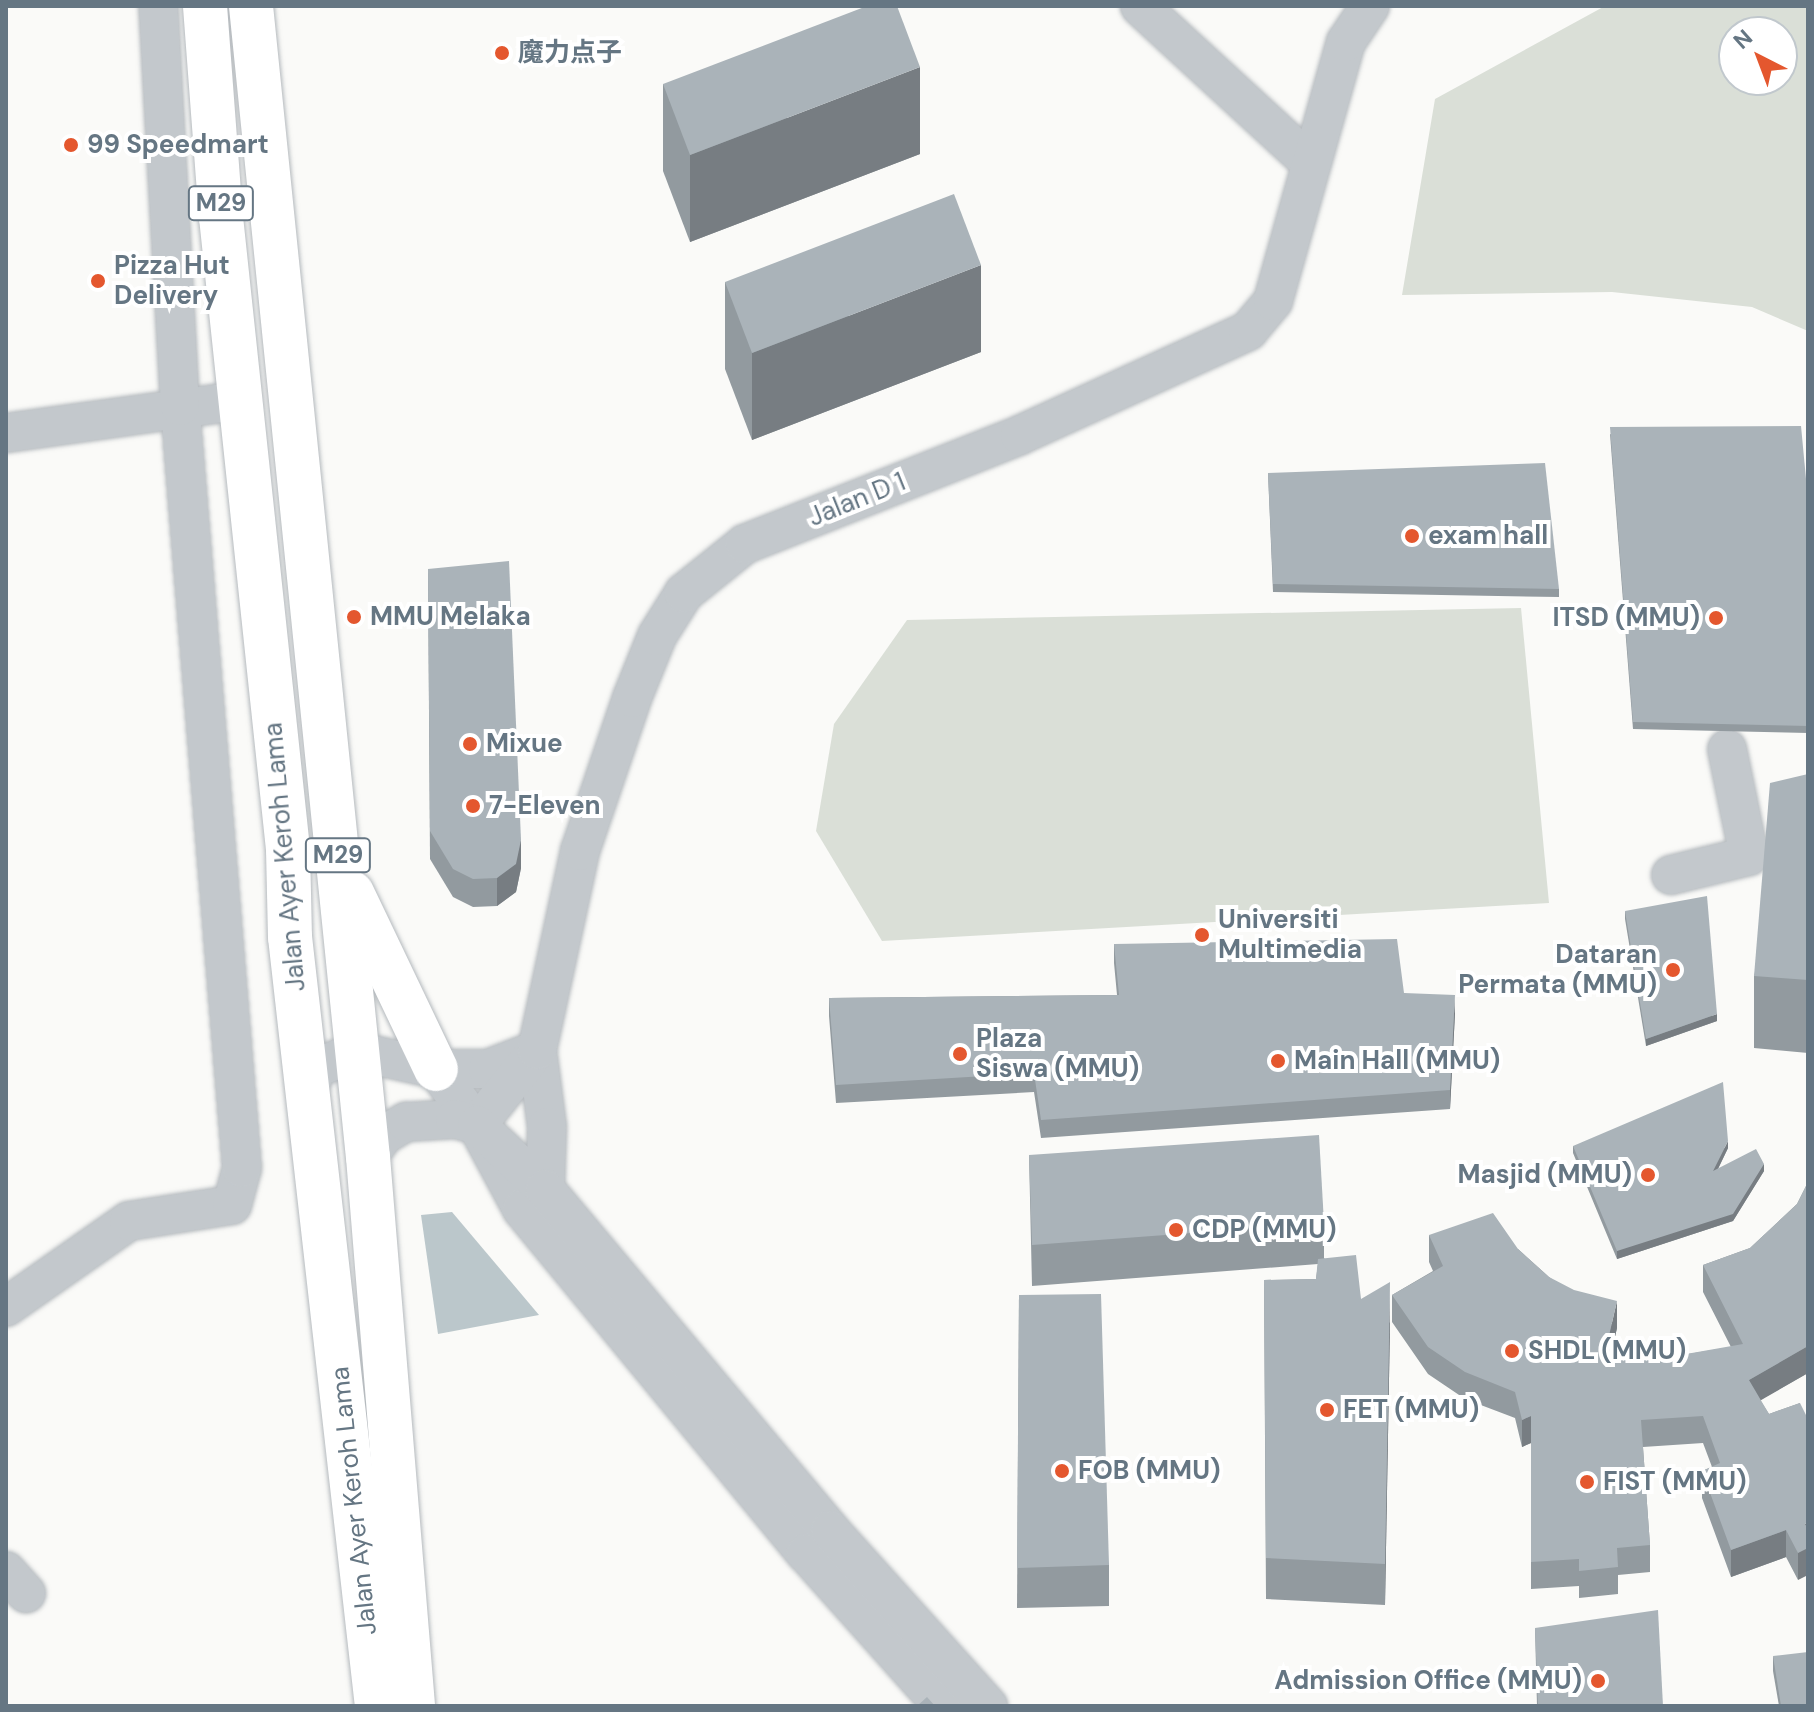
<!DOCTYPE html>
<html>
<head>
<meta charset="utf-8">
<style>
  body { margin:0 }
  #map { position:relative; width:1814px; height:1712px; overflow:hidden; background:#fafaf8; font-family:"DM Sans","Noto Sans SC",sans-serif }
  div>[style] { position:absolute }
  .green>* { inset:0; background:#dadfd7 }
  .water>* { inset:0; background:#bbc7cb }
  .roads { filter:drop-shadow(0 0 2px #b5babe) drop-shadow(0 0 2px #b5babe) }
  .minor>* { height:38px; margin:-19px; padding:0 19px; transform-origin:19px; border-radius:19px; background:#c3c8cc }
  .major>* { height:44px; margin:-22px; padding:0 22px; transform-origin:22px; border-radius:22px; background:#fff }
  .wall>* { inset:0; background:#929a9f }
  .shaded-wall>* { inset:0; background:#777d82 }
  .building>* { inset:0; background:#aab3b9 }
  .dots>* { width:22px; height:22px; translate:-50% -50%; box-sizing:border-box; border:4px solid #fff; border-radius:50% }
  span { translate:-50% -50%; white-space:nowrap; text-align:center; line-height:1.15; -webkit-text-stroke:8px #fff; paint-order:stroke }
  .shield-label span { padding:2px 6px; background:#fff; border:2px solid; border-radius:6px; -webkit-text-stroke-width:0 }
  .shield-label { font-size:24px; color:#657683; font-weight:700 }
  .poi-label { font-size:26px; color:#657683; font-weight:700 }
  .left { translate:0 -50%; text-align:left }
  .right { translate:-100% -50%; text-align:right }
  .street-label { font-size:26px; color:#657683 }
  .frame { position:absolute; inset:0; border:8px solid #657683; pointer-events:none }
  .north { position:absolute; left:1718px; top:16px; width:80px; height:80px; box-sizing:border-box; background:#fff; border:2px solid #c1c8cd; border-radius:50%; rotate:318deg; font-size:22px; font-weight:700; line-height:32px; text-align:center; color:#657683 }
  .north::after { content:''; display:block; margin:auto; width:28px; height:36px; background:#e4572e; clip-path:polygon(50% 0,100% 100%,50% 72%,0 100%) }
</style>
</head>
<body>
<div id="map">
  <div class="green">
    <div style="clip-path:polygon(evenodd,1605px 6px,1808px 6px,1808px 331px,1752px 307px,1612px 292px,1402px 295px,1435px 99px,1605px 6px,1734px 32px,1782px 32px,1782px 80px,1734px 80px,1734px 32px)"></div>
    <div style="clip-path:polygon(1521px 608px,1549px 903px,882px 941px,816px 831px,834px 724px,907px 620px)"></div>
  </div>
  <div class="water">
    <div style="clip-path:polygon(452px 1212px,539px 1315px,438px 1334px,421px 1215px)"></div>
  </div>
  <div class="roads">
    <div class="minor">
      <div style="left:1140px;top:6px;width:232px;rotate:42.6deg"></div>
      <div style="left:6px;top:433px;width:239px;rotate:-7.9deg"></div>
      <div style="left:1671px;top:875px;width:80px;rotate:-13.7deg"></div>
      <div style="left:1749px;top:856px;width:109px;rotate:-101.6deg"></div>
      <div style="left:436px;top:1069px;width:69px;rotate:53.8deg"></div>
      <div style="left:477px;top:1125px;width:95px;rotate:61.8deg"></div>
      <div style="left:522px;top:1209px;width:446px;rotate:50.5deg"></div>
      <div style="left:806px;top:1553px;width:205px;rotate:48.2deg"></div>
      <div style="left:310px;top:1088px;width:20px;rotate:-75deg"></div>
      <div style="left:315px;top:1069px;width:45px;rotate:-23.7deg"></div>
      <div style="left:356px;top:1051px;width:82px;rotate:12.7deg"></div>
      <div style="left:436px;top:1069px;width:52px"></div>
      <div style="left:488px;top:1069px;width:53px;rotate:-21.2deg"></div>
      <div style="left:537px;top:1050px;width:78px;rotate:82.6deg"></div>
      <div style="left:547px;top:1127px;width:62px;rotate:91.8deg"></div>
      <div style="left:477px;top:1125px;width:96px;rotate:-51.3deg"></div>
      <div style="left:537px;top:1050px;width:204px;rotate:-77.8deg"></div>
      <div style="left:580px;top:851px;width:162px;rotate:-71.2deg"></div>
      <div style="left:632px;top:698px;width:67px;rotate:-68deg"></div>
      <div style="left:657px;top:636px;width:51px;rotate:-57.9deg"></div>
      <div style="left:684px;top:593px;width:78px;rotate:-38.8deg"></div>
      <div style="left:745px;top:544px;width:296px;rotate:-21.6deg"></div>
      <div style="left:1020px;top:435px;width:251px;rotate:-24.5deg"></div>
      <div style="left:1248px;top:331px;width:39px;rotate:-50deg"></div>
      <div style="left:1273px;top:301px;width:269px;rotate:-74.3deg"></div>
      <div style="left:1346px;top:42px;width:43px;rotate:-56.3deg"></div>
      <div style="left:368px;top:1157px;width:27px;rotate:-54deg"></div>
      <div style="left:384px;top:1135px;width:26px;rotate:-31deg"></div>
      <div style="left:406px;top:1122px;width:49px;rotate:-3.5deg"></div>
      <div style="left:455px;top:1119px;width:23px;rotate:15deg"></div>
      <div style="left:477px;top:1125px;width:93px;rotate:43.3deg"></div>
      <div style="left:545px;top:1189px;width:444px;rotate:50.1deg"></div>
      <div style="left:830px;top:1530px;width:237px;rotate:48.1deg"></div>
      <div style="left:6px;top:1307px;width:150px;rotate:-35deg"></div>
      <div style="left:129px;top:1221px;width:104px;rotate:-8.8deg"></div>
      <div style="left:232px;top:1205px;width:38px;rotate:-75deg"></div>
      <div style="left:242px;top:1168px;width:765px;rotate:-94.65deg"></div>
      <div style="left:180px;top:406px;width:401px;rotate:-93.1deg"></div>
      <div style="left:6px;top:1571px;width:30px;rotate:48deg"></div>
    </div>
    <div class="major">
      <div style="left:205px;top:6px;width:212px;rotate:85.7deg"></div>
      <div style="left:221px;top:217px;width:636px;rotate:83.95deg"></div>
      <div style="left:288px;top:849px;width:88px;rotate:88.7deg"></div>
      <div style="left:290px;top:937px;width:774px;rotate:83.55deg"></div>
      <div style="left:251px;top:6px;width:1157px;rotate:84.2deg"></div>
      <div style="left:368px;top:1157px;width:551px;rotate:85.31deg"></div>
      <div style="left:352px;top:893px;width:195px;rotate:64.5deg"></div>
    </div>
  </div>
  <div class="wall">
    <div style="clip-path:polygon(663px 84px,920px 154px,690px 242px,663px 171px)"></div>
    <div style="clip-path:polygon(725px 282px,981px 352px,752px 440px,725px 369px)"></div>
    <div style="clip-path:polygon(1610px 434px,1808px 500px,1808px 733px,1633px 729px)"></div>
    <div style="clip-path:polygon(1268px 473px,1559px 589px,1559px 597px,1273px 592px)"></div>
    <div style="clip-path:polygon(428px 569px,521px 868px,516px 892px,497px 906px,473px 907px,453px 897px,430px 859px)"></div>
    <div style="clip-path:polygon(1808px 774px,1808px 1053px,1754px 1048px,1754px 976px)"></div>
    <div style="clip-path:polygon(1625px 911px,1717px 1021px,1646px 1046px,1625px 919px)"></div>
    <div style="clip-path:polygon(1114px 944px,1404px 993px,1455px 1013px,1450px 1109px,1041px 1138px,1034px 1092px,836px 1103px,829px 1016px,829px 998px,1117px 995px,1114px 963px)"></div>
    <div style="clip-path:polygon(1573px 1146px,1728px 1148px,1718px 1169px,1764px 1171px,1733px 1221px,1617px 1259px,1573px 1153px)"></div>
    <div style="clip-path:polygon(1029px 1155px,1324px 1223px,1324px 1258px,1361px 1299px,1390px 1323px,1385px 1605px,1266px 1599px,1264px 1280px,1316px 1279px,1318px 1264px,1032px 1286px)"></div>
    <div style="clip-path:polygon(1808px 1182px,1808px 1373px,1760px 1400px,1769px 1414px,1800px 1403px,1798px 1580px,1786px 1557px,1731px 1577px,1702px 1498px,1702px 1471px,1712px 1467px,1703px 1443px,1643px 1447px,1650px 1545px,1650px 1572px,1618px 1575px,1618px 1594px,1579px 1598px,1579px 1586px,1531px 1589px,1531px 1443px,1522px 1447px,1515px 1418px,1465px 1399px,1428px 1374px,1392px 1322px,1392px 1295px,1433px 1271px,1429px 1262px,1429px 1235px,1518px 1249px,1549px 1277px,1617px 1328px,1610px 1358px,1652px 1360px,1731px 1347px,1703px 1292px,1703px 1265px,1750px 1248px,1797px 1204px)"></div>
    <div style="clip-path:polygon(1019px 1295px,1109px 1565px,1109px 1606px,1017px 1608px)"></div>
    <div style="clip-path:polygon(1535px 1628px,1663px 1706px,1537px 1706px)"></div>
    <div style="clip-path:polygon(1773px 1656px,1808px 1706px,1779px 1706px,1773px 1671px)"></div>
  </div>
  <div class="shaded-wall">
    <div style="clip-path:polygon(920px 67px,920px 154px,690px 242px,690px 155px)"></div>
    <div style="clip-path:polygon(981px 265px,981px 352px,752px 440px,752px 353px)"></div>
    <div style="clip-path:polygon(521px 840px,521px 868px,516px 892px,497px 906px,497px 878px)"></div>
    <div style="clip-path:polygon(1455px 995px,1455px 1013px,1450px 1109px,1450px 1090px)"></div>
    <div style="clip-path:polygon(1717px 1014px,1717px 1021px,1646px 1046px,1646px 1039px)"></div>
    <div style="clip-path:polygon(1728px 1141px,1728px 1148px,1713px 1179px,1713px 1171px)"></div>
    <div style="clip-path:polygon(1764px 1164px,1764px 1171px,1733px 1221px,1617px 1259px,1617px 1251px)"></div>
    <div style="clip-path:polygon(1390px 1282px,1390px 1323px,1385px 1605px,1385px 1564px)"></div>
    <div style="clip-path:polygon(1617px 1301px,1617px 1328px,1604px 1384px,1604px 1357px)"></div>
    <div style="clip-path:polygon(1808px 1346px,1808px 1373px,1749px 1407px,1749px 1380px)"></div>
    <div style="clip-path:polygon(1531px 1416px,1531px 1443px,1522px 1447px,1522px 1420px)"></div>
    <div style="clip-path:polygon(1808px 1523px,1808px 1575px,1798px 1580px,1798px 1553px,1805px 1524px)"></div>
    <div style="clip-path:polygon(1786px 1530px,1786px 1557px,1731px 1577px,1731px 1550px)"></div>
  </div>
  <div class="building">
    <div style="clip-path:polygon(867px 6px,897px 6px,920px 67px,690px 155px,663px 84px)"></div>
    <div style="clip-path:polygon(954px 194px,981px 265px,752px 353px,725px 282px)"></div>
    <div style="clip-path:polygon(1801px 426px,1808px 500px,1808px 726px,1633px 722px,1610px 427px)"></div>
    <div style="clip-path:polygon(1545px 463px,1559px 589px,1273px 584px,1268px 473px)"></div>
    <div style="clip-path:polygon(509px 561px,521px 840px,516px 864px,497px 878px,473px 879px,453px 869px,430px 831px,428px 569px)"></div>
    <div style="clip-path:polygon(1808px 774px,1808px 980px,1754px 976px,1770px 783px)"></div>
    <div style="clip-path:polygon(1707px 896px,1717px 1014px,1646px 1039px,1625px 911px)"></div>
    <div style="clip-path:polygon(1397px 939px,1404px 993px,1455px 995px,1450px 1090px,1041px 1120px,1034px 1073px,836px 1085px,829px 998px,1119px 995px,1114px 944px)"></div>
    <div style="clip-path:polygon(1723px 1082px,1728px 1141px,1713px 1171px,1756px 1149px,1764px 1164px,1733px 1214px,1617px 1251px,1573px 1146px)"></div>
    <div style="clip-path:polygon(1319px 1135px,1324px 1223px,1032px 1245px,1029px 1155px)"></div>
    <div style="clip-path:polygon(1808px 1182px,1808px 1346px,1749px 1380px,1769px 1414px,1800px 1403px,1808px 1419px,1808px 1523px,1805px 1524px,1808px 1529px,1808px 1548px,1798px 1553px,1786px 1530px,1731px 1550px,1702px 1471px,1720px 1463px,1703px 1416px,1641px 1420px,1650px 1545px,1617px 1548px,1618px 1567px,1579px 1571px,1579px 1559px,1531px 1562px,1531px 1416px,1522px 1420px,1515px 1392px,1465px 1372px,1428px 1347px,1392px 1295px,1443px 1266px,1429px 1235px,1493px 1213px,1518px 1249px,1549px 1277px,1574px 1290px,1617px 1301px,1604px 1357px,1652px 1360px,1743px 1344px,1703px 1265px,1750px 1248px,1797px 1204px)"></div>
    <div style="clip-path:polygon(1356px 1255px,1361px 1299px,1390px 1282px,1385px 1564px,1266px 1558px,1264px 1280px,1316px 1279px,1318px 1259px)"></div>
    <div style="clip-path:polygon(1101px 1294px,1109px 1565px,1017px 1568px,1019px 1295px)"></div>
    <div style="clip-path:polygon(1658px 1610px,1663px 1706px,1538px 1706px,1535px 1628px)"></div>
    <div style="clip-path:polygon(1808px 1652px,1808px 1706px,1781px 1706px,1773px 1656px)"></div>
    <div style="clip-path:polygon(927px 1697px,935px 1706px,917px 1706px)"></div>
  </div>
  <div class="dots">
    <div style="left:502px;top:53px;background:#e4572e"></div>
    <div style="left:71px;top:145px;background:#e4572e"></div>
    <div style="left:98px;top:281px;background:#e4572e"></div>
    <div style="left:1412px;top:536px;background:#e4572e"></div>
    <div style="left:354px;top:617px;background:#e4572e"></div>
    <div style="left:1716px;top:618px;background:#e4572e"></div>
    <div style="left:470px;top:744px;background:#e4572e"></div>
    <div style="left:473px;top:806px;background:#e4572e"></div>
    <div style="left:1202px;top:935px;background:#e4572e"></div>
    <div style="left:1673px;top:970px;background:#e4572e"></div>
    <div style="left:960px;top:1054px;background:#e4572e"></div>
    <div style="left:1278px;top:1061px;background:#e4572e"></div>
    <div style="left:1648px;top:1175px;background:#e4572e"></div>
    <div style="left:1176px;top:1230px;background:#e4572e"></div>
    <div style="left:1512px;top:1351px;background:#e4572e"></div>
    <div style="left:1327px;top:1410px;background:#e4572e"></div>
    <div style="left:1062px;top:1471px;background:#e4572e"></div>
    <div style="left:1587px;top:1482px;background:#e4572e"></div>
    <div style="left:1598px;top:1681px;background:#e4572e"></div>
  </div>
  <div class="shield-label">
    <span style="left:221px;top:203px">M29</span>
    <span style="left:338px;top:855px">M29</span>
  </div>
  <div class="poi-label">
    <span class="left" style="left:518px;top:53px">魔力点子</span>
    <span class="left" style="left:87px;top:145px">99 Speedmart</span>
    <span class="left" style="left:114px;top:281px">Pizza Hut<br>Delivery</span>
    <span class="left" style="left:1428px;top:536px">exam hall</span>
    <span class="left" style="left:370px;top:617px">MMU Melaka</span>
    <span class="right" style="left:1700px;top:618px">ITSD (MMU)</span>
    <span class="left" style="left:486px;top:744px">Mixue</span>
    <span class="left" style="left:489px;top:806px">7-Eleven</span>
    <span class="left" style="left:1218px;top:935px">Universiti<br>Multimedia</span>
    <span class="right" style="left:1657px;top:970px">Dataran<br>Permata (MMU)</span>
    <span class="left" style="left:976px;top:1054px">Plaza<br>Siswa (MMU)</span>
    <span class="left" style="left:1294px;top:1061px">Main Hall (MMU)</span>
    <span class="right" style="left:1632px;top:1175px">Masjid (MMU)</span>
    <span class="left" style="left:1192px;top:1230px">CDP (MMU)</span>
    <span class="left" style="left:1528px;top:1351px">SHDL (MMU)</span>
    <span class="left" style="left:1343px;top:1410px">FET (MMU)</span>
    <span class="left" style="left:1078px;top:1471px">FOB (MMU)</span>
    <span class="left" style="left:1603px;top:1482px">FIST (MMU)</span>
    <span class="right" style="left:1582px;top:1681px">Admission Office (MMU)</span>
  </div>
  <div class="street-label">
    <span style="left:857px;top:500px;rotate:-22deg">Jalan D 1</span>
    <span style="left:285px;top:857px;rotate:-95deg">Jalan Ayer Keroh Lama</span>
    <span style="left:354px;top:1501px;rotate:-96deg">Jalan Ayer Keroh Lama</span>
  </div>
  <div class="frame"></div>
  <div class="north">N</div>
</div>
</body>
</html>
